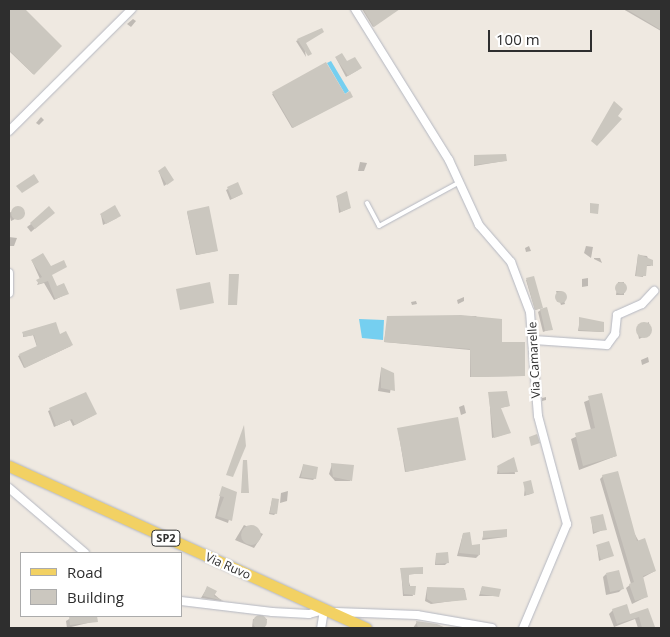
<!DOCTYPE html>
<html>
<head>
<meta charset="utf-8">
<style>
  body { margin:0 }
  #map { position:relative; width:670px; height:637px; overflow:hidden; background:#efe9e1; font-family:"Open Sans",sans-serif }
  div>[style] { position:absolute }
  .water>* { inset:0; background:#75cff0 }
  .shadow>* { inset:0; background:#0003 }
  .building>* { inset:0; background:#cbc7bf }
  .round { border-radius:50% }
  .roads { filter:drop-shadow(0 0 1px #b4b7c1) drop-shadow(0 0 1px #b4b7c1) }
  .service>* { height:4px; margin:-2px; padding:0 2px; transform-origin:2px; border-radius:2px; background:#fff }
  .minor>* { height:8px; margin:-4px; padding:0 4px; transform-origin:4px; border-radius:4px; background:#fff }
  .primary>* { height:11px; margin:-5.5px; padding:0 5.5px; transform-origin:5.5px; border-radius:5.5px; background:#f2d163 }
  span { translate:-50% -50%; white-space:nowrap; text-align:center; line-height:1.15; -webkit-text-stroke:4.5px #fff; paint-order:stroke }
  .shield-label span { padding:1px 4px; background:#fff; border:1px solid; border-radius:4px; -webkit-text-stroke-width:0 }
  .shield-label { font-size:11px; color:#2e2e2e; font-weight:700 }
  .street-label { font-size:12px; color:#2e2e2e }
  .frame { position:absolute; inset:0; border:10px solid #2e2e2e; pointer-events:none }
  .legend { position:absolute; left:20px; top:552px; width:162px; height:65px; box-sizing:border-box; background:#fff; border:1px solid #ababab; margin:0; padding:6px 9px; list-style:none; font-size:15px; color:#2e2e2e }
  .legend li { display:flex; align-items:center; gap:10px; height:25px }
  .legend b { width:25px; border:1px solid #ababab }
  .scale { position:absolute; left:488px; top:30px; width:104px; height:22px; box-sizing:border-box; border:2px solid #2e2e2e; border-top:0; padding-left:6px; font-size:15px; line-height:18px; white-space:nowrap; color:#2e2e2e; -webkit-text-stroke:4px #fff; paint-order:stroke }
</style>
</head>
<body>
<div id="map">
  <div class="water">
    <div style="clip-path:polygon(331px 61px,349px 91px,345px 94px,327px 63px)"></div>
    <div style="clip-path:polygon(359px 319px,384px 320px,383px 340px,362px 338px)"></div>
  </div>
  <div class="shadow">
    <div style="clip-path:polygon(9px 9px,23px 9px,60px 46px,33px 74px,9px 51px)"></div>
    <div style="clip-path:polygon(362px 9px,398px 9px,373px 27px)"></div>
    <div style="clip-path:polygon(623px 9px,661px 9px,661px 31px)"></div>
    <div style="clip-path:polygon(133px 19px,136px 21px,131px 27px,127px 24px)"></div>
    <div style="clip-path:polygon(321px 29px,304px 44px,306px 57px,296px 41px)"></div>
    <div style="clip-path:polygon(511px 41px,515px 43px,510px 48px,507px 45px)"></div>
    <div style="clip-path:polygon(336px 58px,346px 63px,358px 70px,346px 77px)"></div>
    <div style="clip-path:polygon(326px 64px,344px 95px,351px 97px,292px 128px,272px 94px)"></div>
    <div style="clip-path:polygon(41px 117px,44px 120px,39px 125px,36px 123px)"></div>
    <div style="clip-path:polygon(474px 156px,504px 161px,474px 166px)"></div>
    <div style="clip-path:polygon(367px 163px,364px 171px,358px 171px,360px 162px)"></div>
    <div style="clip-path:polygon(159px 172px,170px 182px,164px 186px)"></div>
    <div style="clip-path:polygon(237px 184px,240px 195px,230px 200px,226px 190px)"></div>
    <div style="clip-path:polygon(337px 197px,350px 208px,339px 213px)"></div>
    <div style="clip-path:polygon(21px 207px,25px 214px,11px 221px,9px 213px)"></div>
    <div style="clip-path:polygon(187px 212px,188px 212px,216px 251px,196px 255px)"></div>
    <div style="clip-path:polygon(101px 215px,117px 218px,103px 225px)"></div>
    <div style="clip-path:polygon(49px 216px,31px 232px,27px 227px,31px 224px)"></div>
    <div style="clip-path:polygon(9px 237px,17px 238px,14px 246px,9px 246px)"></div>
    <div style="clip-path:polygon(529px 246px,531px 251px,526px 252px,525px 248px)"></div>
    <div style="clip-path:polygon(586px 246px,593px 247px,591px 258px,584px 253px)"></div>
    <div style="clip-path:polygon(638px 255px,647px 256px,651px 266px,645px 266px,643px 277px,635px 276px)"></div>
    <div style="clip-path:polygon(600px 258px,602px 263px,594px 259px,594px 258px)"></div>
    <div style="clip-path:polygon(32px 261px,51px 275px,57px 288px,67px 294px,54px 300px,44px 283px,37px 285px,40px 279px)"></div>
    <div style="clip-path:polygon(533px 277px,542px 308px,535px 310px,526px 280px)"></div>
    <div style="clip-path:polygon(588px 278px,588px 286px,582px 287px,582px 279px)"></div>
    <div style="clip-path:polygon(618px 282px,624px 282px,624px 295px,616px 295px)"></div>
    <div style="clip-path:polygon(556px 291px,561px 291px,565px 304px,561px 305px)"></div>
    <div style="clip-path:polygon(464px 297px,464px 301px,458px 304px,457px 300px)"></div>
    <div style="clip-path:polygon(416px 301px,417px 304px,412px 305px,411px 302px)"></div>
    <div style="clip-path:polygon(542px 309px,551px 329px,543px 332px,538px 312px)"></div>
    <div style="clip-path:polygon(476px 316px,523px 376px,470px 377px,470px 350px,384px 342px,388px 317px)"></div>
    <div style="clip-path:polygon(580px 319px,603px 332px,578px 331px)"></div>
    <div style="clip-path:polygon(649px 322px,650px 334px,639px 339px,637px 328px)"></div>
    <div style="clip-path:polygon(23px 333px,59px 336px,71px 346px,24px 368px,18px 356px,37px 347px,33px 335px,23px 337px)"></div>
    <div style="clip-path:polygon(648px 357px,649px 362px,642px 365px,641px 360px)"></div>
    <div style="clip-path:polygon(381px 369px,393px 374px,390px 393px,378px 391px)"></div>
    <div style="clip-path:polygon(489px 393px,509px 406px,500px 408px,509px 433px,492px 438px)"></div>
    <div style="clip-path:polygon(85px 394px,94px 415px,73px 426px,70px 420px,54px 427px,48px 411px)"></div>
    <div style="clip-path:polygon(601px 395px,616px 456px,579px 470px,571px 439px,591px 430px,584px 402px)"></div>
    <div style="clip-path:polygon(546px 397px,546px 400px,542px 401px,542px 398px)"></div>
    <div style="clip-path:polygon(464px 405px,466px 413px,461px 415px,459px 407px)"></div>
    <div style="clip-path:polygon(398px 429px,464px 460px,405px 472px)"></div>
    <div style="clip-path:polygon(513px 459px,515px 474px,497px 474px,498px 467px)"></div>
    <div style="clip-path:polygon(332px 464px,352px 466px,350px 481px,335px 481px,329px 474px)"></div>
    <div style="clip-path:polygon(303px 466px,315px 478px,313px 480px,299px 478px)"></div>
    <div style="clip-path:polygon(603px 476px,655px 571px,642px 578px,646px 597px,632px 604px,626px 588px,631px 584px,600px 479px)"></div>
    <div style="clip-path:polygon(525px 486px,533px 493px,531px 494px,524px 496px)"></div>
    <div style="clip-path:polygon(222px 488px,236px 493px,228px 523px,215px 518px)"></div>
    <div style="clip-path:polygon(288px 491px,287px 501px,280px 503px,281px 493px)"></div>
    <div style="clip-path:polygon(272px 500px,276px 513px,274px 515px,269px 514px)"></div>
    <div style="clip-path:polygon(591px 518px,605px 529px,593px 534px)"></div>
    <div style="clip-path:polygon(244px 525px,263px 534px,254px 548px,235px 540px)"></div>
    <div style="clip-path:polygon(484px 532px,506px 537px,482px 540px)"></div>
    <div style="clip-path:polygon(463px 534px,479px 555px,476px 558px,457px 556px)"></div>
    <div style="clip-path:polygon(597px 546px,612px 555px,599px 561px)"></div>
    <div style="clip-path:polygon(436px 554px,447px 563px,445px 565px,435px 565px)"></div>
    <div style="clip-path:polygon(401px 569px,422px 573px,407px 575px,413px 596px,403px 596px)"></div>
    <div style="clip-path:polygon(606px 574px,622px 589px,619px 592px,606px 595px,603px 577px)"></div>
    <div style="clip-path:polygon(482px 587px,498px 596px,479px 596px)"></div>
    <div style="clip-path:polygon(207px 588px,222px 601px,201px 598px)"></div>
    <div style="clip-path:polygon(427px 588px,465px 590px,466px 599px,431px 604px,425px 601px)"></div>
    <div style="clip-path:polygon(613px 610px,629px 616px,645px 611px,651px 628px,638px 628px,635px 619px,614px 627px,609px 614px)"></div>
    <div style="clip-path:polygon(74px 616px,94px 616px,96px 621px,67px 628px,66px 621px)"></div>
    <div style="clip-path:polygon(253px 619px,267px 619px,264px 628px,252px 628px)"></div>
    <div style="clip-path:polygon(417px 622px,433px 625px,413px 628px)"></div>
  </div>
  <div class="building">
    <div style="clip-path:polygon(9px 9px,25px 9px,62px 46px,34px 75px,9px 50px)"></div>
    <div style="clip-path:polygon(363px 9px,400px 9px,374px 27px)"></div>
    <div style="clip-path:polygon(626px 9px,661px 9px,661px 30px)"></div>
    <div style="clip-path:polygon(322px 28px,324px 32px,306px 43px,312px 54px,308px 56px,297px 39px)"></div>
    <div style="clip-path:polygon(342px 53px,347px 61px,355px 57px,362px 68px,348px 76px,335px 57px)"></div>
    <div style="clip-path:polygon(326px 62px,345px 94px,350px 91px,353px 97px,293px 128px,272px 92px)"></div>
    <div style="clip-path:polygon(614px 101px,623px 109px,618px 116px,622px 119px,597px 146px,591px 141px)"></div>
    <div style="clip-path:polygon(506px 154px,507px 161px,474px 165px,474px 155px)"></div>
    <div style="clip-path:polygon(165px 166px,174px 180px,167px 185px,158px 171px)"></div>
    <div style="clip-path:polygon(34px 174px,39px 182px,22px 193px,16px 186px)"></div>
    <div style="clip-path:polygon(238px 182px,243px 194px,232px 199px,227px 187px)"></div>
    <div style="clip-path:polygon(347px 191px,351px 208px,341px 212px,336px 196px)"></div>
    <div style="clip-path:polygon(590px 203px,599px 204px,598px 214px,590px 213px)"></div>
    <div style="clip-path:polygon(115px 205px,121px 216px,106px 224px,100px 214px)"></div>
    <div style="clip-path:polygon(49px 206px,55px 213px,35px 229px,30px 223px)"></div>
    <div style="clip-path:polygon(209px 206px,218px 251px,197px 255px,187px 211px)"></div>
    <div class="round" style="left:11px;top:206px;width:14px;height:14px"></div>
    <div style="clip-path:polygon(43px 253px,51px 266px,64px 260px,67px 267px,52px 275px,57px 286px,64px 283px,69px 294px,55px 299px,48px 281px,39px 284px,36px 280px,42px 277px,31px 260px)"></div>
    <div style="clip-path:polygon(638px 254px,653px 260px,653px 266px,647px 265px,646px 276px,636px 276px)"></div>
    <div style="clip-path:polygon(229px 274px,239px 274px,237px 305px,228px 305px)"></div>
    <div style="clip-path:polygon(534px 276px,543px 308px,535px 310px,526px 278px)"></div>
    <div class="round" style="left:615px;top:282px;width:12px;height:12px"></div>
    <div style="clip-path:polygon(210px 282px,214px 303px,180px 310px,176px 289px)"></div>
    <div class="round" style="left:555px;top:291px;width:12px;height:12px"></div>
    <div style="clip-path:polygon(547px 307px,553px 330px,545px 331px,540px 309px)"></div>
    <div style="clip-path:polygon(461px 315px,502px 319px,502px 342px,525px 342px,525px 376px,471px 377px,470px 349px,384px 342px,387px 316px)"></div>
    <div style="clip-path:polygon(579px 317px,604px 322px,604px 332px,579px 330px)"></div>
    <div style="clip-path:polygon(56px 322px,60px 334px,66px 331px,73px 345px,25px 368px,19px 354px,37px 346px,34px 335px,24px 337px,22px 332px)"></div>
    <div class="round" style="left:636px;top:322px;width:16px;height:16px"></div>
    <div style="clip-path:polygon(381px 367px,394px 373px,395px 391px,381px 388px)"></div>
    <div style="clip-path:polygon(507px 391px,510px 406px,501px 408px,511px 433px,494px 438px,488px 392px)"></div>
    <div style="clip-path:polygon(86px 392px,97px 414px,75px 425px,72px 419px,56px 426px,49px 408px)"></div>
    <div style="clip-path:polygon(602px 393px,617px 456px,583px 466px,575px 433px,595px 428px,588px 396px)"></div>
    <div style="clip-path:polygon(458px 417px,466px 460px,406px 472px,397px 428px)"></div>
    <div style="clip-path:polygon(244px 425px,246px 446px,233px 477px,226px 475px)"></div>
    <div style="clip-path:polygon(537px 434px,540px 443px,531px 446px,529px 437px)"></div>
    <div style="clip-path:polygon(514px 457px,518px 472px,499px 473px,497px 466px)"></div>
    <div style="clip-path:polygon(243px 460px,247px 460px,249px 493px,241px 493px)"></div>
    <div style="clip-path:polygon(331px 463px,354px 465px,352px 481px,333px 477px)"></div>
    <div style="clip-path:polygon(303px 464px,318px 467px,316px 479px,301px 477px)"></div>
    <div style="clip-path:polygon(618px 471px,637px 541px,645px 538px,656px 571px,643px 576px,648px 597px,635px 601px,629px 584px,634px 582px,602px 475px)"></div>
    <div style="clip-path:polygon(531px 480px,534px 493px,526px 495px,523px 482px)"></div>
    <div style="clip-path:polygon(222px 486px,237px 492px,232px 521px,217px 516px,224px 497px,219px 496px)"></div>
    <div style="clip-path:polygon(272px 498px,279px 499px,277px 514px,270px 513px)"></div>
    <div style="clip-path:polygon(603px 514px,607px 530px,594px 532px,590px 517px)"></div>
    <div class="round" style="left:241px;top:525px;width:20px;height:20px"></div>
    <div style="clip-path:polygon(507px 529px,507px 537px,483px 538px,483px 531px)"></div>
    <div style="clip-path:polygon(470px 532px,472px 545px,480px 544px,480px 555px,459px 553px,463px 533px)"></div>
    <div style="clip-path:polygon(609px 541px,614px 556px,601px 560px,596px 545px)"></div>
    <div style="clip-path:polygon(448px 552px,449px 563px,436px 564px,436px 553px)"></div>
    <div style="clip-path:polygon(423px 567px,423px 574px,409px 574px,409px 586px,416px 586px,415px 595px,404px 594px,400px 568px)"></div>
    <div style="clip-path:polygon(619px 570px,624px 589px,610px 592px,606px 573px)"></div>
    <div style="clip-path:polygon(207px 586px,217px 591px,214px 596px,224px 601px,203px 596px)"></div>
    <div style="clip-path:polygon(482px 586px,501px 589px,499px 597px,480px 594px)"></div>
    <div style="clip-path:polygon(427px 587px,464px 588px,467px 600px,433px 603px,427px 599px)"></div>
    <div style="clip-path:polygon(627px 604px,630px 614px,648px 608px,655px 627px,642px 628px,639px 617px,617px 624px,612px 609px)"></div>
    <div class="round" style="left:253px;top:615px;width:14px;height:14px"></div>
    <div style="clip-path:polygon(69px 616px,97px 616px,98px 622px,70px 625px)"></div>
    <div style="clip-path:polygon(416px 621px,437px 624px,446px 628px,418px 628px)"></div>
  </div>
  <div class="roads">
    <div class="service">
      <div style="left:367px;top:203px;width:26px;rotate:62deg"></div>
      <div style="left:379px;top:226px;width:90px;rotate:-28.6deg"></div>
    </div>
    <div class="minor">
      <div style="left:355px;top:9px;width:178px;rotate:58.1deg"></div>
      <div style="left:449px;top:160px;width:72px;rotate:65.2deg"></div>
      <div style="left:479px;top:225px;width:49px;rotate:49.1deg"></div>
      <div style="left:511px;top:262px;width:53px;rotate:69.2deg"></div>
      <div style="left:530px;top:312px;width:104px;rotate:85.6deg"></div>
      <div style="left:538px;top:416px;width:112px;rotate:75deg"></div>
      <div style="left:567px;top:524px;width:113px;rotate:112.9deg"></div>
      <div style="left:9px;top:131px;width:173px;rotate:-44.8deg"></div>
      <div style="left:9px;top:273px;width:20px;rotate:90deg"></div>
      <div style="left:534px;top:340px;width:73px;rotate:3.9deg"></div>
      <div style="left:607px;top:345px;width:14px;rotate:-54deg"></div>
      <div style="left:615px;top:334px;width:19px;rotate:-84deg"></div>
      <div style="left:617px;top:315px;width:27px;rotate:-24deg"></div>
      <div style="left:642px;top:304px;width:18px;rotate:-47deg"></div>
      <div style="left:9px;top:488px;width:100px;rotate:40.5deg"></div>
      <div style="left:181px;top:601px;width:92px;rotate:6.9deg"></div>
      <div style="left:272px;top:612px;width:37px;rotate:3deg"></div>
      <div style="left:309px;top:614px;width:16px;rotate:-15deg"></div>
      <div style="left:324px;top:610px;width:18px;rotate:99deg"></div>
      <div style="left:336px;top:612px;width:81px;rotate:2.1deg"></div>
      <div style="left:417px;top:615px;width:76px;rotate:9.8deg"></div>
    </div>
    <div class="primary">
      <div style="left:9px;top:466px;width:392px;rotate:24.4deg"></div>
    </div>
  </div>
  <div class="shield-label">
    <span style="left:166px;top:538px">SP2</span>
  </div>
  <div class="street-label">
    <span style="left:534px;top:360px;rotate:-93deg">Via Camarelle</span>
    <span style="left:228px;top:566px;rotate:24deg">Via Ruvo</span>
  </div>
  <div class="frame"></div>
  <ul class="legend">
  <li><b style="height:6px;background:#f2d163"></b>Road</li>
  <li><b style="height:14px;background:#cbc7bf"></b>Building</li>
  </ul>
  <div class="scale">100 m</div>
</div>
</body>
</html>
